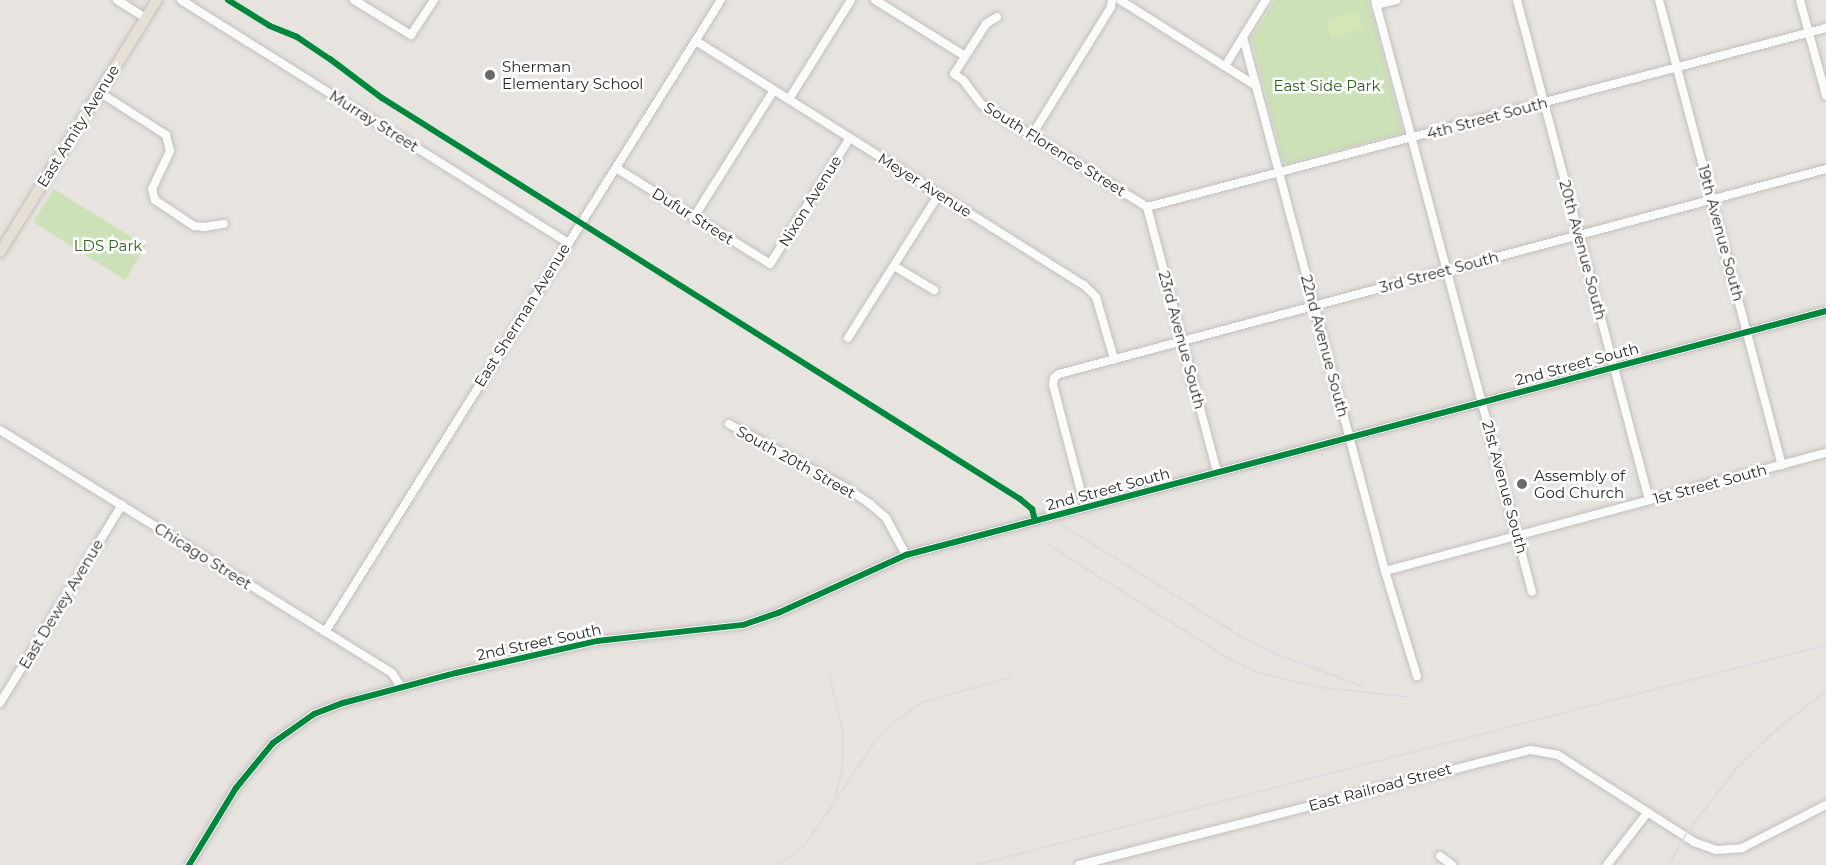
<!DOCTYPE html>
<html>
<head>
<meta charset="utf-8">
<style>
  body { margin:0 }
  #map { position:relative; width:1826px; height:865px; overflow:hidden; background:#e7e3de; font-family:Montserrat,sans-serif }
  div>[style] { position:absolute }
  .green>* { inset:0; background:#cce1b8 }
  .pitch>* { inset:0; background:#d6e5b5 }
  .roads { filter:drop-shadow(0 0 2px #c1bfbf) drop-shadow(0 0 2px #c1bfbf) }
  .minor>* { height:8px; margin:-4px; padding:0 4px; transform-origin:4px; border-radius:4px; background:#fbfbfa }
  .major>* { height:10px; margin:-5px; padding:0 5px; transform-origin:5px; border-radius:5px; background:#e5e0d3 }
  .rail>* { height:2px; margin:-1px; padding:0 1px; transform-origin:1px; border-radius:1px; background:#dddcdd }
  .cycleway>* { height:6px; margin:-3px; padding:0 3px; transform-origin:3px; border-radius:3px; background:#00873e }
  .dots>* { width:16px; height:16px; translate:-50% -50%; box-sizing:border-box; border:3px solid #fff; border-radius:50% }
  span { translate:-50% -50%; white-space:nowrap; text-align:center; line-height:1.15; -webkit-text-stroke:5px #fff; paint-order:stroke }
  .poi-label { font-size:15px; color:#282828 }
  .left { translate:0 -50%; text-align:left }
  .park-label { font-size:15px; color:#2f621b }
  .street-label { font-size:15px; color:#282828 }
</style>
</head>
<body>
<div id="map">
  <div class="green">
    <div style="clip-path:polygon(1275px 0,1368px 0,1403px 133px,1284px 164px,1251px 38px)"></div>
    <div style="clip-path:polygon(54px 189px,146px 246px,125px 280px,33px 222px)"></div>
  </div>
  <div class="pitch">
    <div style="clip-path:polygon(1358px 12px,1362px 29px,1331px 38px,1326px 20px)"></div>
  </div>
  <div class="roads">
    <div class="minor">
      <div style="left:117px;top:0;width:34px;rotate:32deg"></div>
      <div style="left:181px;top:0;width:457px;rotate:32.1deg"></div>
      <div style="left:354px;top:0;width:67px;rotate:31.6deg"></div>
      <div style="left:411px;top:35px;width:42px;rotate:-56.7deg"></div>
      <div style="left:875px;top:0;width:106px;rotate:31.9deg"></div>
      <div style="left:1120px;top:0;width:161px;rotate:32.3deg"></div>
      <div style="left:1256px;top:86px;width:502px;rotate:75.11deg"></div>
      <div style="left:1385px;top:571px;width:110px;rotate:73.1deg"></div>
      <div style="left:1375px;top:0;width:612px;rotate:75.15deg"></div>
      <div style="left:1517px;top:0;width:517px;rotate:75.21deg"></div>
      <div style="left:1659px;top:0;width:481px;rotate:75.2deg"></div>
      <div style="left:1800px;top:0;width:99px;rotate:74.8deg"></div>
      <div style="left:1376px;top:5px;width:21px;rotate:-14deg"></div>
      <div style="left:997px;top:17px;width:13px;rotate:148deg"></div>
      <div style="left:986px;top:24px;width:59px;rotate:122.6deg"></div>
      <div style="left:954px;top:74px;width:11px;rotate:34deg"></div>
      <div style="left:963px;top:80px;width:30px;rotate:53deg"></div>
      <div style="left:981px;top:104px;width:195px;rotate:31.8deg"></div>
      <div style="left:1243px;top:37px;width:51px;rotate:75.1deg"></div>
      <div style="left:696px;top:41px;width:458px;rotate:32.2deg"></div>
      <div style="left:1084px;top:285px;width:17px;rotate:45deg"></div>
      <div style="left:1096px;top:297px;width:65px;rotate:73.8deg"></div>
      <div style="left:1225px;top:66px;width:78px;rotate:-58.2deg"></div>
      <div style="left:99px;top:92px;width:80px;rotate:32.7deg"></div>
      <div style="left:166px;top:135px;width:16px;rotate:76deg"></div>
      <div style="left:170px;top:151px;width:42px;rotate:115.3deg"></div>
      <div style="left:152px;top:189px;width:11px;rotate:75deg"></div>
      <div style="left:155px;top:200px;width:47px;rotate:33.7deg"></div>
      <div style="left:194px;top:226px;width:10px;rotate:6deg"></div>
      <div style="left:204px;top:227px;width:20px;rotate:-9deg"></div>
      <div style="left:789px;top:99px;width:117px;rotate:-57.9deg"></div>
      <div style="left:1032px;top:135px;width:150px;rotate:-58.3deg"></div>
      <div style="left:1111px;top:7px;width:7px;rotate:-82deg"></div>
      <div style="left:616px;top:168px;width:181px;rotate:31.9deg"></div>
      <div style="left:770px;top:264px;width:149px;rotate:-57.6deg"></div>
      <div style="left:1147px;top:207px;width:702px;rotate:-14.77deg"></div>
      <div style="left:1147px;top:207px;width:274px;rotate:75.2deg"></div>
      <div style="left:694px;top:217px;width:150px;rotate:-57.8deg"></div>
      <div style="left:894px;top:266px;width:47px;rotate:31deg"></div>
      <div style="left:848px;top:338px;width:170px;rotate:-57.7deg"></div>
      <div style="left:729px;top:424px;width:136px;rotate:28.6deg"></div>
      <div style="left:848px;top:489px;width:27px;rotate:34deg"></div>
      <div style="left:870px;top:504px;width:21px;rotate:41deg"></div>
      <div style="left:886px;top:518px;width:42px;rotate:61.6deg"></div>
      <div style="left:0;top:430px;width:461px;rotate:31.8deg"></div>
      <div style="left:392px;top:673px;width:17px;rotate:57deg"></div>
      <div style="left:1085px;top:507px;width:126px;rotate:-104.7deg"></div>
      <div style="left:1053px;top:385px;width:7px;rotate:-82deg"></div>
      <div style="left:1054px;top:378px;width:6px;rotate:-39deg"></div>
      <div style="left:1059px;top:374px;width:794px;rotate:-14.96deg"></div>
      <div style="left:1385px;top:571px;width:457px;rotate:-15deg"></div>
      <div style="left:325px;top:632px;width:746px;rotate:-57.93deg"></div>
      <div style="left:0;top:703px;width:233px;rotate:-58.4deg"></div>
      <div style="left:1440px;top:856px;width:15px;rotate:37deg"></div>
      <div style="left:189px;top:865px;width:90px;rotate:-58.6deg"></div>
      <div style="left:236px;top:788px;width:58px;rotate:-50.6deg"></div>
      <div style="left:273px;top:743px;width:50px;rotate:-35.3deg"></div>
      <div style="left:314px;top:714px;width:31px;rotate:-21deg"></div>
      <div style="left:343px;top:703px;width:117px;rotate:-14.9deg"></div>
      <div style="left:456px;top:673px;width:145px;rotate:-12.8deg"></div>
      <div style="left:597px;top:641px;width:147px;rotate:-6.3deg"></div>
      <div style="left:743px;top:625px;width:37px;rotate:-19deg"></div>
      <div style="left:778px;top:613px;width:141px;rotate:-24.4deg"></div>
      <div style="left:906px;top:555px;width:952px;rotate:-14.85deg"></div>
      <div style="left:1079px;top:865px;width:466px;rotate:-14.3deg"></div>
      <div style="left:1531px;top:750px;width:27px;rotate:10deg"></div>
      <div style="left:1558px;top:755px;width:161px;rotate:32.6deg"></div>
      <div style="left:1694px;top:842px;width:23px;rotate:20deg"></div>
      <div style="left:1716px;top:850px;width:26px;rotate:-4deg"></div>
      <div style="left:1742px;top:848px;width:94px;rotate:-27.1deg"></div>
      <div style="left:1607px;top:865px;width:66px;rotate:-52.4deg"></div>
    </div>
    <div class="major">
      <div style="left:0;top:252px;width:297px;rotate:-58.1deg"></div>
    </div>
  </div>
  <div class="rail">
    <div style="left:1062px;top:525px;width:210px;rotate:31.9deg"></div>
    <div style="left:1240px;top:636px;width:35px;rotate:27deg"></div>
    <div style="left:1271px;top:652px;width:97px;rotate:20.5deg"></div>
    <div style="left:1049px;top:545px;width:212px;rotate:32.3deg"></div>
    <div style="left:1228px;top:658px;width:35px;rotate:25deg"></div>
    <div style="left:1260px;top:673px;width:60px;rotate:13.6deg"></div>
    <div style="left:1318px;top:687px;width:91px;rotate:6.3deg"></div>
    <div style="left:829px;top:674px;width:59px;rotate:76.2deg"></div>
    <div style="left:843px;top:731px;width:43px;rotate:91.3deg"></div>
    <div style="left:842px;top:774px;width:20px;rotate:108deg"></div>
    <div style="left:778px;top:865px;width:31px;rotate:-36deg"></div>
    <div style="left:803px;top:847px;width:15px;rotate:-53deg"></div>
    <div style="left:812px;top:835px;width:111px;rotate:-56deg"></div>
    <div style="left:874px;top:743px;width:23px;rotate:-49deg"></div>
    <div style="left:889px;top:726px;width:42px;rotate:-35.2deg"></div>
    <div style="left:923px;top:702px;width:92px;rotate:-15.7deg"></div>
    <div style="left:976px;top:865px;width:878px;rotate:-14.51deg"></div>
    <div style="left:1669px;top:865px;width:39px;rotate:-61deg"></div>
    <div style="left:1688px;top:831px;width:78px;rotate:-52.3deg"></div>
    <div style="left:1736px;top:769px;width:54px;rotate:-44.3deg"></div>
    <div style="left:1775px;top:731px;width:65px;rotate:-38.1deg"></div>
  </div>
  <div class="cycleway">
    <div style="left:228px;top:0;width:49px;rotate:31.8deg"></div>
    <div style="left:270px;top:26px;width:29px;rotate:22deg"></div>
    <div style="left:297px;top:37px;width:40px;rotate:34deg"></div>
    <div style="left:330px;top:59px;width:65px;rotate:36.9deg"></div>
    <div style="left:382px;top:98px;width:754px;rotate:32.15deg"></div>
    <div style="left:1020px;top:499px;width:16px;rotate:40deg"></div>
    <div style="left:1032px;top:509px;width:11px;rotate:75deg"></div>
    <div style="left:189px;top:865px;width:90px;rotate:-58.6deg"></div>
    <div style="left:236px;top:788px;width:58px;rotate:-50.6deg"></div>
    <div style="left:273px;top:743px;width:50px;rotate:-35.3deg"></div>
    <div style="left:314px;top:714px;width:31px;rotate:-21deg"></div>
    <div style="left:343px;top:703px;width:117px;rotate:-14.9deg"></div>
    <div style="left:456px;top:673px;width:145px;rotate:-12.8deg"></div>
    <div style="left:597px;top:641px;width:147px;rotate:-6.3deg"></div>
    <div style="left:743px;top:625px;width:37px;rotate:-19deg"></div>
    <div style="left:778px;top:613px;width:141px;rotate:-24.4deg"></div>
    <div style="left:906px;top:555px;width:952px;rotate:-14.85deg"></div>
  </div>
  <div class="dots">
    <div style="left:490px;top:75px;background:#6b6968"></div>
    <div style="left:1522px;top:484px;background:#6b6968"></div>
  </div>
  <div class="poi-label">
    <span class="left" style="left:502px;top:75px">Sherman<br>Elementary School</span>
    <span class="left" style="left:1534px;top:484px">Assembly of<br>God Church</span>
  </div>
  <div class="park-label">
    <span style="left:1327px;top:86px">East Side Park</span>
    <span style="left:108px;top:246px">LDS Park</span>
  </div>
  <div class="street-label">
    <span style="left:1487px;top:118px;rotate:-15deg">4th Street South</span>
    <span style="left:374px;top:121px;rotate:32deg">Murray Street</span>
    <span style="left:78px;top:126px;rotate:-58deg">East Amity Avenue</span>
    <span style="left:1055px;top:149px;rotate:32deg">South Florence Street</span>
    <span style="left:925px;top:185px;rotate:32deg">Meyer Avenue</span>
    <span style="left:810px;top:201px;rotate:-58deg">Nixon Avenue</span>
    <span style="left:693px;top:216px;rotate:32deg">Dufur Street</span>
    <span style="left:1721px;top:233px;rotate:75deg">19th Avenue South</span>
    <span style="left:1583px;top:250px;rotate:75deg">20th Avenue South</span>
    <span style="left:1439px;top:272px;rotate:-15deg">3rd Street South</span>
    <span style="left:522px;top:315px;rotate:-58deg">East Sherman Avenue</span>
    <span style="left:1182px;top:340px;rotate:75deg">23rd Avenue South</span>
    <span style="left:1325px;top:346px;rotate:75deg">22nd Avenue South</span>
    <span style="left:1577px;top:364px;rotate:-15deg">2nd Street South</span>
    <span style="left:796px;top:462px;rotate:29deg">South 20th Street</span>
    <span style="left:1710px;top:484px;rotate:-15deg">1st Street South</span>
    <span style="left:1505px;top:487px;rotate:75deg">21st Avenue South</span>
    <span style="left:1108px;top:489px;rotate:-15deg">2nd Street South</span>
    <span style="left:203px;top:556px;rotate:32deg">Chicago Street</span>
    <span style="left:61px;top:604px;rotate:-59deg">East Dewey Avenue</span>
    <span style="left:539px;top:642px;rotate:-12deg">2nd Street South</span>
    <span style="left:1380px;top:787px;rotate:-15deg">East Railroad Street</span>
  </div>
</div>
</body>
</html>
